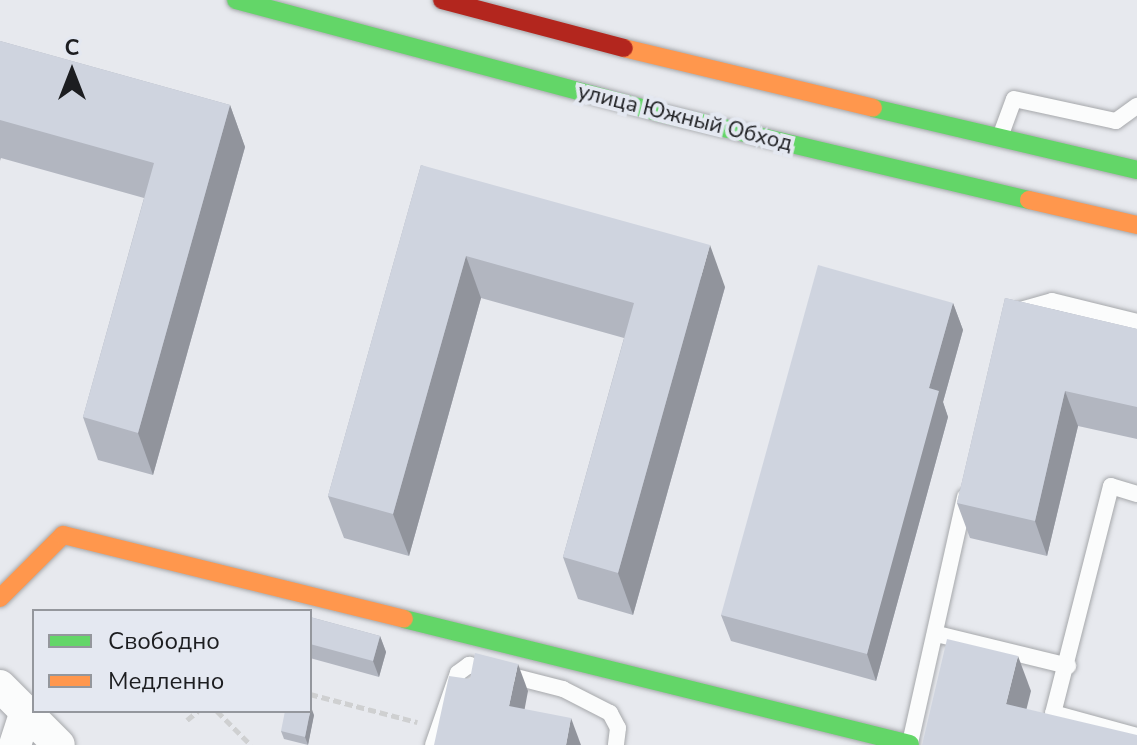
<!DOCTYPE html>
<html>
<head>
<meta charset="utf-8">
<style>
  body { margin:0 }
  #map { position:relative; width:1137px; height:745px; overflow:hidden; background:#e7e9ee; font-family:"Nunito Sans",sans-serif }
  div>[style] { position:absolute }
  .path>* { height:5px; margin-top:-2.5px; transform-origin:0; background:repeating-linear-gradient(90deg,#cfd0d1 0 8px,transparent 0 12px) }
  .roads { filter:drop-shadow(0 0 2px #a6a8ab) drop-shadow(0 0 2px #a6a8ab) }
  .lane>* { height:16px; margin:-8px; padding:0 8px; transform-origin:8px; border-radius:8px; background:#fbfcfc }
  .street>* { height:32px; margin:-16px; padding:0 16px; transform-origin:16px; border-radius:16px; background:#fbfcfc }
  .fast>* { height:18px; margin:-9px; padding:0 9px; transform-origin:9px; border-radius:9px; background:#63d668 }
  .slow>* { height:18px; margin:-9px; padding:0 9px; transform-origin:9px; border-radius:9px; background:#ff974d }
  .jam>* { height:18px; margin:-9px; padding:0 9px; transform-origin:9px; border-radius:9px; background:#b3261e }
  .wall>* { inset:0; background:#b2b6c0 }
  .shaded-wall>* { inset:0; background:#91949c }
  .building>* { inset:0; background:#cfd4df }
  span { translate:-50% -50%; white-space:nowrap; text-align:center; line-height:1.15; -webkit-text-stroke:8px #e4e8f1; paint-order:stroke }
  .street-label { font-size:22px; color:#1c1d20 }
  .legend { position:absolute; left:32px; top:609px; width:280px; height:104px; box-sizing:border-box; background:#e4e8f1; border:2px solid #94979d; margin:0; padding:10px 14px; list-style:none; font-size:24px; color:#1c1d20 }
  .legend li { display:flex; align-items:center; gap:16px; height:40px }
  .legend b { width:40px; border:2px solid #94979d }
  .north { position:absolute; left:32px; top:32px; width:80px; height:80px; -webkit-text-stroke:6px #e4e8f1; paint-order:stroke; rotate:0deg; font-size:22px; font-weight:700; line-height:32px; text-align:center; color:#1c1d20 }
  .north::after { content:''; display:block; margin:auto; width:28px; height:36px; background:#1c1d20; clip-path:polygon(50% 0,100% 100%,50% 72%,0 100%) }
</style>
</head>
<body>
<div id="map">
  <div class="path">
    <div style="left:310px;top:694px;width:111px;rotate:14.7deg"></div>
    <div style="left:217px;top:711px;width:48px;rotate:45deg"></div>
    <div style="left:187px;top:720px;width:14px;rotate:-39deg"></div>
  </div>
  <div class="roads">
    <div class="lane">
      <div style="left:1000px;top:137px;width:40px;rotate:-69.8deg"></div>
      <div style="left:1014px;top:99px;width:104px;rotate:12.2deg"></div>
      <div style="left:1116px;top:121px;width:26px;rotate:-36deg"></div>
      <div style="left:1017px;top:311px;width:36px;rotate:-16deg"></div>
      <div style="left:1052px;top:301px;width:88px;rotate:13.9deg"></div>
      <div style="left:1137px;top:494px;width:27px;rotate:-163deg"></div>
      <div style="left:1111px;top:486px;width:234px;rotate:104.3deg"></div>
      <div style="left:1053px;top:713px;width:87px;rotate:15.3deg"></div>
      <div style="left:937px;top:634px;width:135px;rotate:13.7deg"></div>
      <div style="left:910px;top:743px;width:252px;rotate:-77.4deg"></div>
      <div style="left:433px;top:745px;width:76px;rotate:-70.9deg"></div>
      <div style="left:458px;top:673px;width:14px;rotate:-36deg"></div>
      <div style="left:469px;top:665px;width:97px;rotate:14.3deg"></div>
      <div style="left:563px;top:689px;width:53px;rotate:27.1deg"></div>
      <div style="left:610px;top:713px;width:17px;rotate:62deg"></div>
      <div style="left:618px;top:728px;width:17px;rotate:97deg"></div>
    </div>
    <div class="street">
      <div style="left:0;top:686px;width:83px;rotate:45deg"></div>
      <div style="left:15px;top:745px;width:36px;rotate:-72deg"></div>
    </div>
    <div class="fast">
      <div style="left:236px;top:0;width:435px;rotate:14.9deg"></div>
      <div style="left:656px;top:112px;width:383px;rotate:13.3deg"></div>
      <div style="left:873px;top:108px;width:271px;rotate:13.2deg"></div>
      <div style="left:404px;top:619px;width:521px;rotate:13.88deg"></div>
    </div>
    <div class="slow">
      <div style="left:624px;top:48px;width:256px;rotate:13.5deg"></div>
      <div style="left:1029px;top:200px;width:111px;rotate:13deg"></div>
      <div style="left:0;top:598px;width:89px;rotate:-45deg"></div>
      <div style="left:63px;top:535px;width:351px;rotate:13.8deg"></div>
    </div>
    <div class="jam">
      <div style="left:442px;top:0;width:188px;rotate:14.8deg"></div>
    </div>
  </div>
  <div class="wall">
    <div style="clip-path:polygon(0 41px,230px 105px,245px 147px,153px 475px,98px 460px,83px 417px,144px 198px,1px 158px,0 161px)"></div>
    <div style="clip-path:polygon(421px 165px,725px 287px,633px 615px,578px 599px,563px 557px,624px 338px,481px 298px,409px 556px,344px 538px,328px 496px)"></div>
    <div style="clip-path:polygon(1005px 298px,1137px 329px,1137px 439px,1078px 426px,1047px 556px,970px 538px,957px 503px)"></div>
    <div style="clip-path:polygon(953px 303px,963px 330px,943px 402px,948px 417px,876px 681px,731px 641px,721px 615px)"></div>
    <div style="clip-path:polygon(310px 617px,380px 636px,386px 652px,379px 677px,310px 658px)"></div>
    <div style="clip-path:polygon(314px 715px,308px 745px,284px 739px,281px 731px)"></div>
  </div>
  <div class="shaded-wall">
    <div style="clip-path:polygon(230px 105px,245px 147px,153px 475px,138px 433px)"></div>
    <div style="clip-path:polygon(710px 245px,725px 287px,633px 615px,618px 573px)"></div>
    <div style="clip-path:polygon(466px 256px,481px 298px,409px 556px,393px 514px)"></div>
    <div style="clip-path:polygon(953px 303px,963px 330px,943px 402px,948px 417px,876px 681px,867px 654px,929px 388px)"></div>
    <div style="clip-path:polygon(1065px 391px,1078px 426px,1047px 556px,1035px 521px)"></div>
    <div style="clip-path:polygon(380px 636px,386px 652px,379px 677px,373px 661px)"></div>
    <div style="clip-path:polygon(1018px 656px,1031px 691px,1019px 739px,1006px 704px)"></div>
    <div style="clip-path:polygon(518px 664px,528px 691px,520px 734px,509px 706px)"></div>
    <div style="clip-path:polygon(311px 707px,314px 715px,308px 745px,305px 737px)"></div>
    <div style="clip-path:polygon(571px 718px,581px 745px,566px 745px)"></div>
  </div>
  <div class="building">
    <div style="clip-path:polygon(0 41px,230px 105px,138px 433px,83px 417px,154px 163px,0 120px)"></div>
    <div style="clip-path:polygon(421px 165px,710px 245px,618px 573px,563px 557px,634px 303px,466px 256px,393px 514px,328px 496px)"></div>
    <div style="clip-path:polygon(818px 265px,953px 303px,929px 388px,939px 391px,867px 654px,721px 615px)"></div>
    <div style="clip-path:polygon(1005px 298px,1137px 329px,1137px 407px,1065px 391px,1035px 521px,957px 503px)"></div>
    <div style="clip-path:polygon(310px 617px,380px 636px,373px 661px,310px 644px)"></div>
    <div style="clip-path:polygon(947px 639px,1018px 656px,1006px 704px,1137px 735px,1137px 745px,922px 745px)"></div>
    <div style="clip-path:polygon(475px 653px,518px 664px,509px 706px,571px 718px,566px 745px,434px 745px,449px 676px,470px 679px)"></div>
    <div style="clip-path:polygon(310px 707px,311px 707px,305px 737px,281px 731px,285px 711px,310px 711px)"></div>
  </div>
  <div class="street-label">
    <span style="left:685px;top:118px;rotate:14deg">улица Южный Обход</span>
  </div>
  <ul class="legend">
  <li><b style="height:10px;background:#63d668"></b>Свободно</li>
  <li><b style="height:10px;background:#ff974d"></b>Медленно</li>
  </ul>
  <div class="north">С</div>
</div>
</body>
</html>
